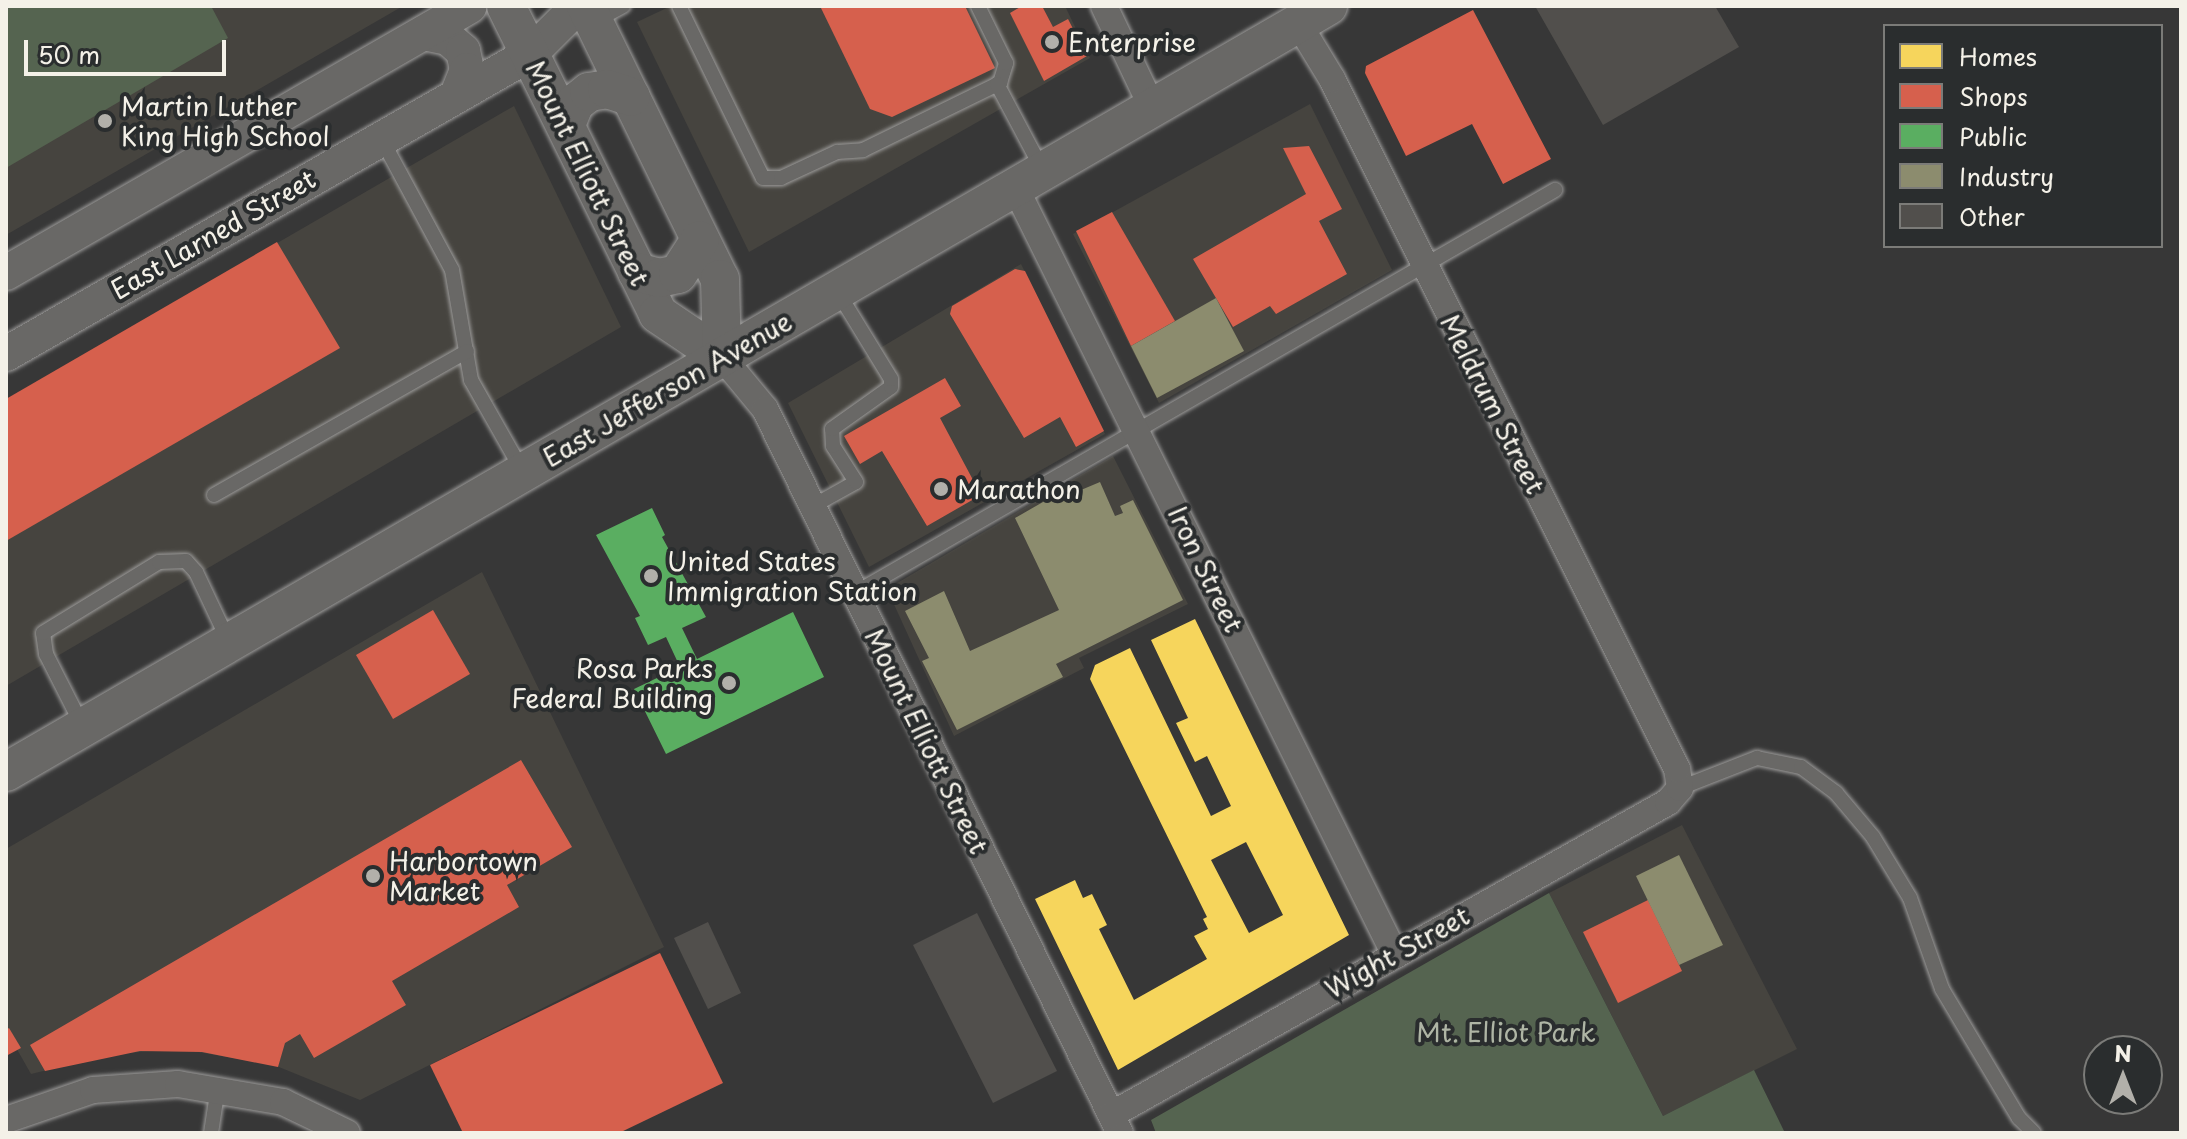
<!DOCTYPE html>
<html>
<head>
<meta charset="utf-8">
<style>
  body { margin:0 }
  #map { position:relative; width:2187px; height:1139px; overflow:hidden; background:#373737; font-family:"Playpen Sans",sans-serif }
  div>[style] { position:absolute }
  .built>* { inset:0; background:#46443f }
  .green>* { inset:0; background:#556450 }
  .homes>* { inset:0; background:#f6d55c }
  .shops>* { inset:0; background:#d6604d }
  .public>* { inset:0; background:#5aae61 }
  .industry>* { inset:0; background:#8c8c6e }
  .building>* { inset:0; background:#514f4c }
  .roads { filter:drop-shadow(0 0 2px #9d9c9b) drop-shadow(0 0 2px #9d9c9b) }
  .service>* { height:14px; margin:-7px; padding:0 7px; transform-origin:7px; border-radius:7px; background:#696866 }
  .minor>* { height:26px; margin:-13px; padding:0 13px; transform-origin:13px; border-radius:13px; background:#696866 }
  .tertiary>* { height:34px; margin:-17px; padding:0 17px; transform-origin:17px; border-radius:17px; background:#696866 }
  .secondary>* { height:38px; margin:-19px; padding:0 19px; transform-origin:19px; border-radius:19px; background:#696866 }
  .dots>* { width:22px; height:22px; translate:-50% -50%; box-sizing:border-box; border:4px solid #2a2d2e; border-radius:50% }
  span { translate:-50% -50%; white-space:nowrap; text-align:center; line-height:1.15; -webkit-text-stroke:8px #2a2d2e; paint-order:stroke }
  .poi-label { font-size:26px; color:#f4f1e8 }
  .left { translate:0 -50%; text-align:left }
  .right { translate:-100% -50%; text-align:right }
  .street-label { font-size:26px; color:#f4f1e8 }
  .park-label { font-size:26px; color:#afb5a5 }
  .frame { position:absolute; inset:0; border:8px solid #f4f1e8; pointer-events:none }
  .legend { position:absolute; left:1883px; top:24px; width:280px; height:224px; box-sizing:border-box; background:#2a2d2e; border:2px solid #7b7b78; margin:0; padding:10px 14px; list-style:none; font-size:24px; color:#f4f1e8 }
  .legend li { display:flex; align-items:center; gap:16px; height:40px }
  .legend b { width:40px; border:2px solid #7b7b78 }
  .north { position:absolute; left:2083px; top:1035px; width:80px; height:80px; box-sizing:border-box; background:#2a2d2e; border:2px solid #7b7b78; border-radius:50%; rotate:0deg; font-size:22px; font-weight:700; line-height:32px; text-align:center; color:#f4f1e8 }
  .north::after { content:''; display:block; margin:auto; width:28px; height:36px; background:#b2b0aa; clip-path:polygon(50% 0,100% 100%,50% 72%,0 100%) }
  .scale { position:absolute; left:24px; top:40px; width:202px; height:36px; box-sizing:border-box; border:4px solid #f4f1e8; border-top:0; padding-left:10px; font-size:24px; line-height:28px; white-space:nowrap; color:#f4f1e8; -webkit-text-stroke:6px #2a2d2e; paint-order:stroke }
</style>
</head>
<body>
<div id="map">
  <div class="built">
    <div style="clip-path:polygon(6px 6px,403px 6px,6px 235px)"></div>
    <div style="clip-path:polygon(671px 6px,1065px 6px,1090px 58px,749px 252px,637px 22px)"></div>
    <div style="clip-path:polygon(1310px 104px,1392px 270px,1159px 403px,1073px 234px)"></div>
    <div style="clip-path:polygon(514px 106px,621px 327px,6px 686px,6px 400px)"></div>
    <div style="clip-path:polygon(1021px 264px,1105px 434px,869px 567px,788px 403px)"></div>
    <div style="clip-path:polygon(1113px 456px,1188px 604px,1079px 658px,1084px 668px,954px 736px,887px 589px)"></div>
    <div style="clip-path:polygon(482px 572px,664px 947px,360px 1100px,274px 1065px,181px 1049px,113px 1054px,31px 1074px,6px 1030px,6px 849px)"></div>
    <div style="clip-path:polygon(1682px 825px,1797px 1049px,1663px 1116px,1549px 893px)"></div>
  </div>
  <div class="green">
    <div style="clip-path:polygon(6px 6px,211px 6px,228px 38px,6px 168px)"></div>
    <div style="clip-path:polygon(1549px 893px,1663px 1116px,1754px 1070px,1785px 1133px,1156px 1133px,1151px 1120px)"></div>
  </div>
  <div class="homes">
    <div style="clip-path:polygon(evenodd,1195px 619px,1349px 935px,1118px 1070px,1035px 899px,1075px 880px,1083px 898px,1092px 894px,1107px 925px,1099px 929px,1134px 1000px,1207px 959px,1194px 936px,1208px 929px,1203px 919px,1207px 917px,1090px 679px,1095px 665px,1130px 648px,1211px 816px,1231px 806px,1207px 756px,1195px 762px,1176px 723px,1188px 718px,1151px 640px,1195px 619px,1246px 842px,1283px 915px,1249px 933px,1211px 860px,1246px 842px)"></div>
  </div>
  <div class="shops">
    <div style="clip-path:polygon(820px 6px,965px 6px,995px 68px,892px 117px,870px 109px)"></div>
    <div style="clip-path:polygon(1022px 6px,1042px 6px,1053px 27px,1068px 19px,1087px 56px,1044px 81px,1010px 13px)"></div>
    <div style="clip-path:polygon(1473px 10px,1551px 159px,1503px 184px,1472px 124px,1406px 156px,1365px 73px,1366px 66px)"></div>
    <div style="clip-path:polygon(1309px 146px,1342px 209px,1319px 221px,1347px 274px,1276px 314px,1270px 306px,1233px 327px,1193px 259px,1306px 194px,1283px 148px)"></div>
    <div style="clip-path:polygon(1112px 212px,1175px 321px,1131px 346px,1076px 231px)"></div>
    <div style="clip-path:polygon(277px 242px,340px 348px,6px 541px,6px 399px)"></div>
    <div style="clip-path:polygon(1015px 269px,1025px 271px,1104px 431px,1076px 447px,1060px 417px,1024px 438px,950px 314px,952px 306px)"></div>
    <div style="clip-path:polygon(945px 378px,961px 406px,940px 418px,981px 495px,927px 526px,882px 451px,860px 464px,844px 436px)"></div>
    <div style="clip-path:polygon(433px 610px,470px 674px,393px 719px,356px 655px)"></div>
    <div style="clip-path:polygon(521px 760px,572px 847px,507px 885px,519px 907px,392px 981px,406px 1005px,314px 1058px,300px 1034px,285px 1043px,278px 1067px,202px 1052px,140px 1051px,45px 1071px,30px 1045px)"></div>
    <div style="clip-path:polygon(1648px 900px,1682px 971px,1618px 1003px,1583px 932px)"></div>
    <div style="clip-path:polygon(660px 953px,723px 1083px,619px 1133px,463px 1133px,430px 1065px)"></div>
    <div style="clip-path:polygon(9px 1028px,21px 1048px,6px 1056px,6px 1030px)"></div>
  </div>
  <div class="public">
    <div style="clip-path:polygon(652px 508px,665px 535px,662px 537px,706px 617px,682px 628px,697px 659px,793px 612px,824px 677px,666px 754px,634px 689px,680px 667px,666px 637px,648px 645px,635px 618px,640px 616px,596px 535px)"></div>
  </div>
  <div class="industry">
    <div style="clip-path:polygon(1216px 298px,1244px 351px,1157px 398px,1131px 346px)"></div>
    <div style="clip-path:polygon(1078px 482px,1081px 490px,1100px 482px,1115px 516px,1123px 513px,1120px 506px,1133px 500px,1183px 600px,1056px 664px,1063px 677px,957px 730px,922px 661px,929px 658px,905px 611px,944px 591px,970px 651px,1059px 610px,1015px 518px)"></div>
    <div style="clip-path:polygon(1679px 855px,1723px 945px,1679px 965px,1636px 876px)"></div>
  </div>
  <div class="building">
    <div style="clip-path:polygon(1535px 6px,1715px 6px,1739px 47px,1603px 125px)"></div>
    <div style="clip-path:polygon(977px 913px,1057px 1071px,993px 1103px,913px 945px)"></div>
    <div style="clip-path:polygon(708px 922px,741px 993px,708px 1009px,674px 938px)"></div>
  </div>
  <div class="roads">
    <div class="service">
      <div style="left:679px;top:6px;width:191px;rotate:64deg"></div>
      <div style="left:763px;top:178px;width:18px"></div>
      <div style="left:781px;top:178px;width:62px;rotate:-24.9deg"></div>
      <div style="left:837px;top:152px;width:26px;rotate:-4deg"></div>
      <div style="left:863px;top:150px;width:153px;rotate:-26.1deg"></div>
      <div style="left:1000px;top:83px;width:21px;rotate:-73deg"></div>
      <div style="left:1006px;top:63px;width:64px;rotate:-116.2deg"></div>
      <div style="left:595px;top:21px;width:32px;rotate:-28deg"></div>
      <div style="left:997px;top:84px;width:96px;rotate:62.1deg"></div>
      <div style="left:381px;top:138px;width:150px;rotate:61.7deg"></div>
      <div style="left:452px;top:270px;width:112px;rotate:80.2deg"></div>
      <div style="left:471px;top:380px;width:106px;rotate:60.5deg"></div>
      <div style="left:214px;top:495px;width:291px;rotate:-29.6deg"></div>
      <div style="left:813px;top:506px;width:49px;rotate:-29.2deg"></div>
      <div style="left:856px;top:482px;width:43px;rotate:-122.6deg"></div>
      <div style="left:833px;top:446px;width:17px;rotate:-93deg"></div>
      <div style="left:832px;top:429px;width:72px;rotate:-35.4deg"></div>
      <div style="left:891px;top:387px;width:8px;rotate:-90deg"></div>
      <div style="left:891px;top:379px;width:103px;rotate:-121.5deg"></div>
      <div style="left:855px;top:593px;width:808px;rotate:-29.93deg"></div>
      <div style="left:83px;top:727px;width:82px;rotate:-116.9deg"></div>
      <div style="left:46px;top:654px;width:21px;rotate:-98deg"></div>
      <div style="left:43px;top:633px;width:136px;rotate:-31.5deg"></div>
      <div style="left:159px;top:562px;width:27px;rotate:-2deg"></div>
      <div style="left:186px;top:561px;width:15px;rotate:48deg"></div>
      <div style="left:196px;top:572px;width:77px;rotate:64.8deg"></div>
      <div style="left:1680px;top:788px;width:83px;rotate:-21.3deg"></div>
      <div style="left:1757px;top:758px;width:45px;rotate:11.6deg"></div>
      <div style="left:1801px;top:767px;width:44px;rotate:36.6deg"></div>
      <div style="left:1836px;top:793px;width:57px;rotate:49.9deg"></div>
      <div style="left:1873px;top:837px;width:71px;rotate:58.8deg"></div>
      <div style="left:1910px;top:898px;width:96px;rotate:70.6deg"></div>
      <div style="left:1942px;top:989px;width:150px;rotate:59.2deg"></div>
      <div style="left:2019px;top:1118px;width:21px;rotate:45deg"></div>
      <div style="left:211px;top:1133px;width:47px;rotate:-81.3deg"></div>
    </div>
    <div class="minor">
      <div style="left:1104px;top:6px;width:112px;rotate:64.6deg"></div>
      <div style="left:1015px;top:187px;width:855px;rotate:63.67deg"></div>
      <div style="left:722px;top:357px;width:67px;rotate:50.4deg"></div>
      <div style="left:765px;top:409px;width:806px;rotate:63.88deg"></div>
      <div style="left:1111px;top:1115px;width:639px;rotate:-29.33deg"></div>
      <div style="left:1668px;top:802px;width:18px;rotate:-49deg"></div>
      <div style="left:1680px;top:788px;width:19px;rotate:-99deg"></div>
      <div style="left:1677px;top:769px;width:771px;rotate:-116.57deg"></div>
      <div style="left:1332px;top:79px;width:66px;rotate:-121.3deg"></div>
      <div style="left:6px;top:1120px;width:92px;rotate:-19deg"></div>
      <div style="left:93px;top:1090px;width:85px;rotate:-4deg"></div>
      <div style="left:178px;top:1084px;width:107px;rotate:9.7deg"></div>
      <div style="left:283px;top:1102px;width:71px;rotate:25.8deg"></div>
    </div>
    <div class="tertiary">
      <div style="left:424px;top:33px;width:25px;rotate:12deg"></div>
      <div style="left:448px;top:38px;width:20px;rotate:41deg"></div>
      <div style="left:463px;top:51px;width:19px;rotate:78deg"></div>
      <div style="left:467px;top:70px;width:27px;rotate:112deg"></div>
      <div style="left:6px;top:273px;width:535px;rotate:-29.92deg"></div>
      <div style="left:6px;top:354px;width:604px;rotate:-29.79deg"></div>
      <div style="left:530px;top:54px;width:68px;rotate:-45deg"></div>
    </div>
    <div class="secondary">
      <div style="left:506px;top:6px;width:343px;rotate:63.7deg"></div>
      <div style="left:658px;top:314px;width:77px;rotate:33.9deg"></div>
      <div style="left:586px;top:6px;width:304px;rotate:63.9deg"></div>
      <div style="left:720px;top:279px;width:78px;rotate:88.5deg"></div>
      <div style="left:566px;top:125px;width:24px;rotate:-68deg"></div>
      <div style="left:575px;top:103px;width:18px;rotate:-38deg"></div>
      <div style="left:589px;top:92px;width:18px;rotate:-9deg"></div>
      <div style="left:607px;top:89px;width:25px;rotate:18deg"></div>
      <div style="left:637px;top:272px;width:23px;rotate:15deg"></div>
      <div style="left:659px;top:278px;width:19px;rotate:-12deg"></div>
      <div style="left:678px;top:274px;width:40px;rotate:-57.1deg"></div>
      <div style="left:6px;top:772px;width:1528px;rotate:-30.09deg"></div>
    </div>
  </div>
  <div class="dots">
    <div style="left:1052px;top:42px;background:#b2b0aa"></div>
    <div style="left:105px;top:121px;background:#b2b0aa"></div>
    <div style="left:941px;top:489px;background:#b2b0aa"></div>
    <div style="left:651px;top:576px;background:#b2b0aa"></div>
    <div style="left:729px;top:683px;background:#b2b0aa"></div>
    <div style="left:373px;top:876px;background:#b2b0aa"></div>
  </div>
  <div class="poi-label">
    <span class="left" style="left:1068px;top:42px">Enterprise</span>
    <span class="left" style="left:121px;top:121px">Martin Luther<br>King High School</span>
    <span class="left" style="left:957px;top:489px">Marathon</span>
    <span class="left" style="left:667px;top:576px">United States<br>Immigration Station</span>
    <span class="right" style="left:713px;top:683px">Rosa Parks<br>Federal Building</span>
    <span class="left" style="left:389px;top:876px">Harbortown<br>Market</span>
  </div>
  <div class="street-label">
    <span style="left:588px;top:173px;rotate:64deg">Mount Elliott Street</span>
    <span style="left:213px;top:234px;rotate:-30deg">East Larned Street</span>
    <span style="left:667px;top:389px;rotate:-30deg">East Jefferson Avenue</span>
    <span style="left:1493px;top:404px;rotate:63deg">Meldrum Street</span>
    <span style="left:1206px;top:569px;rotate:64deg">Iron Street</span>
    <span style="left:927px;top:741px;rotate:64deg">Mount Elliott Street</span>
    <span style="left:1397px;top:952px;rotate:-29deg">Wight Street</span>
  </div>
  <div class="park-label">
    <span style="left:1506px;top:1032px">Mt. Elliot Park</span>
  </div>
  <div class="frame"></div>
  <ul class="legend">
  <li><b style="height:22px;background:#f6d55c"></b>Homes</li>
  <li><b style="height:22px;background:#d6604d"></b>Shops</li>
  <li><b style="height:22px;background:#5aae61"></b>Public</li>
  <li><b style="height:22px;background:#8c8c6e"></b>Industry</li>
  <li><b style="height:22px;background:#514f4c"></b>Other</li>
  </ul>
  <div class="north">N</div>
  <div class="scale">50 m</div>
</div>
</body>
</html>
